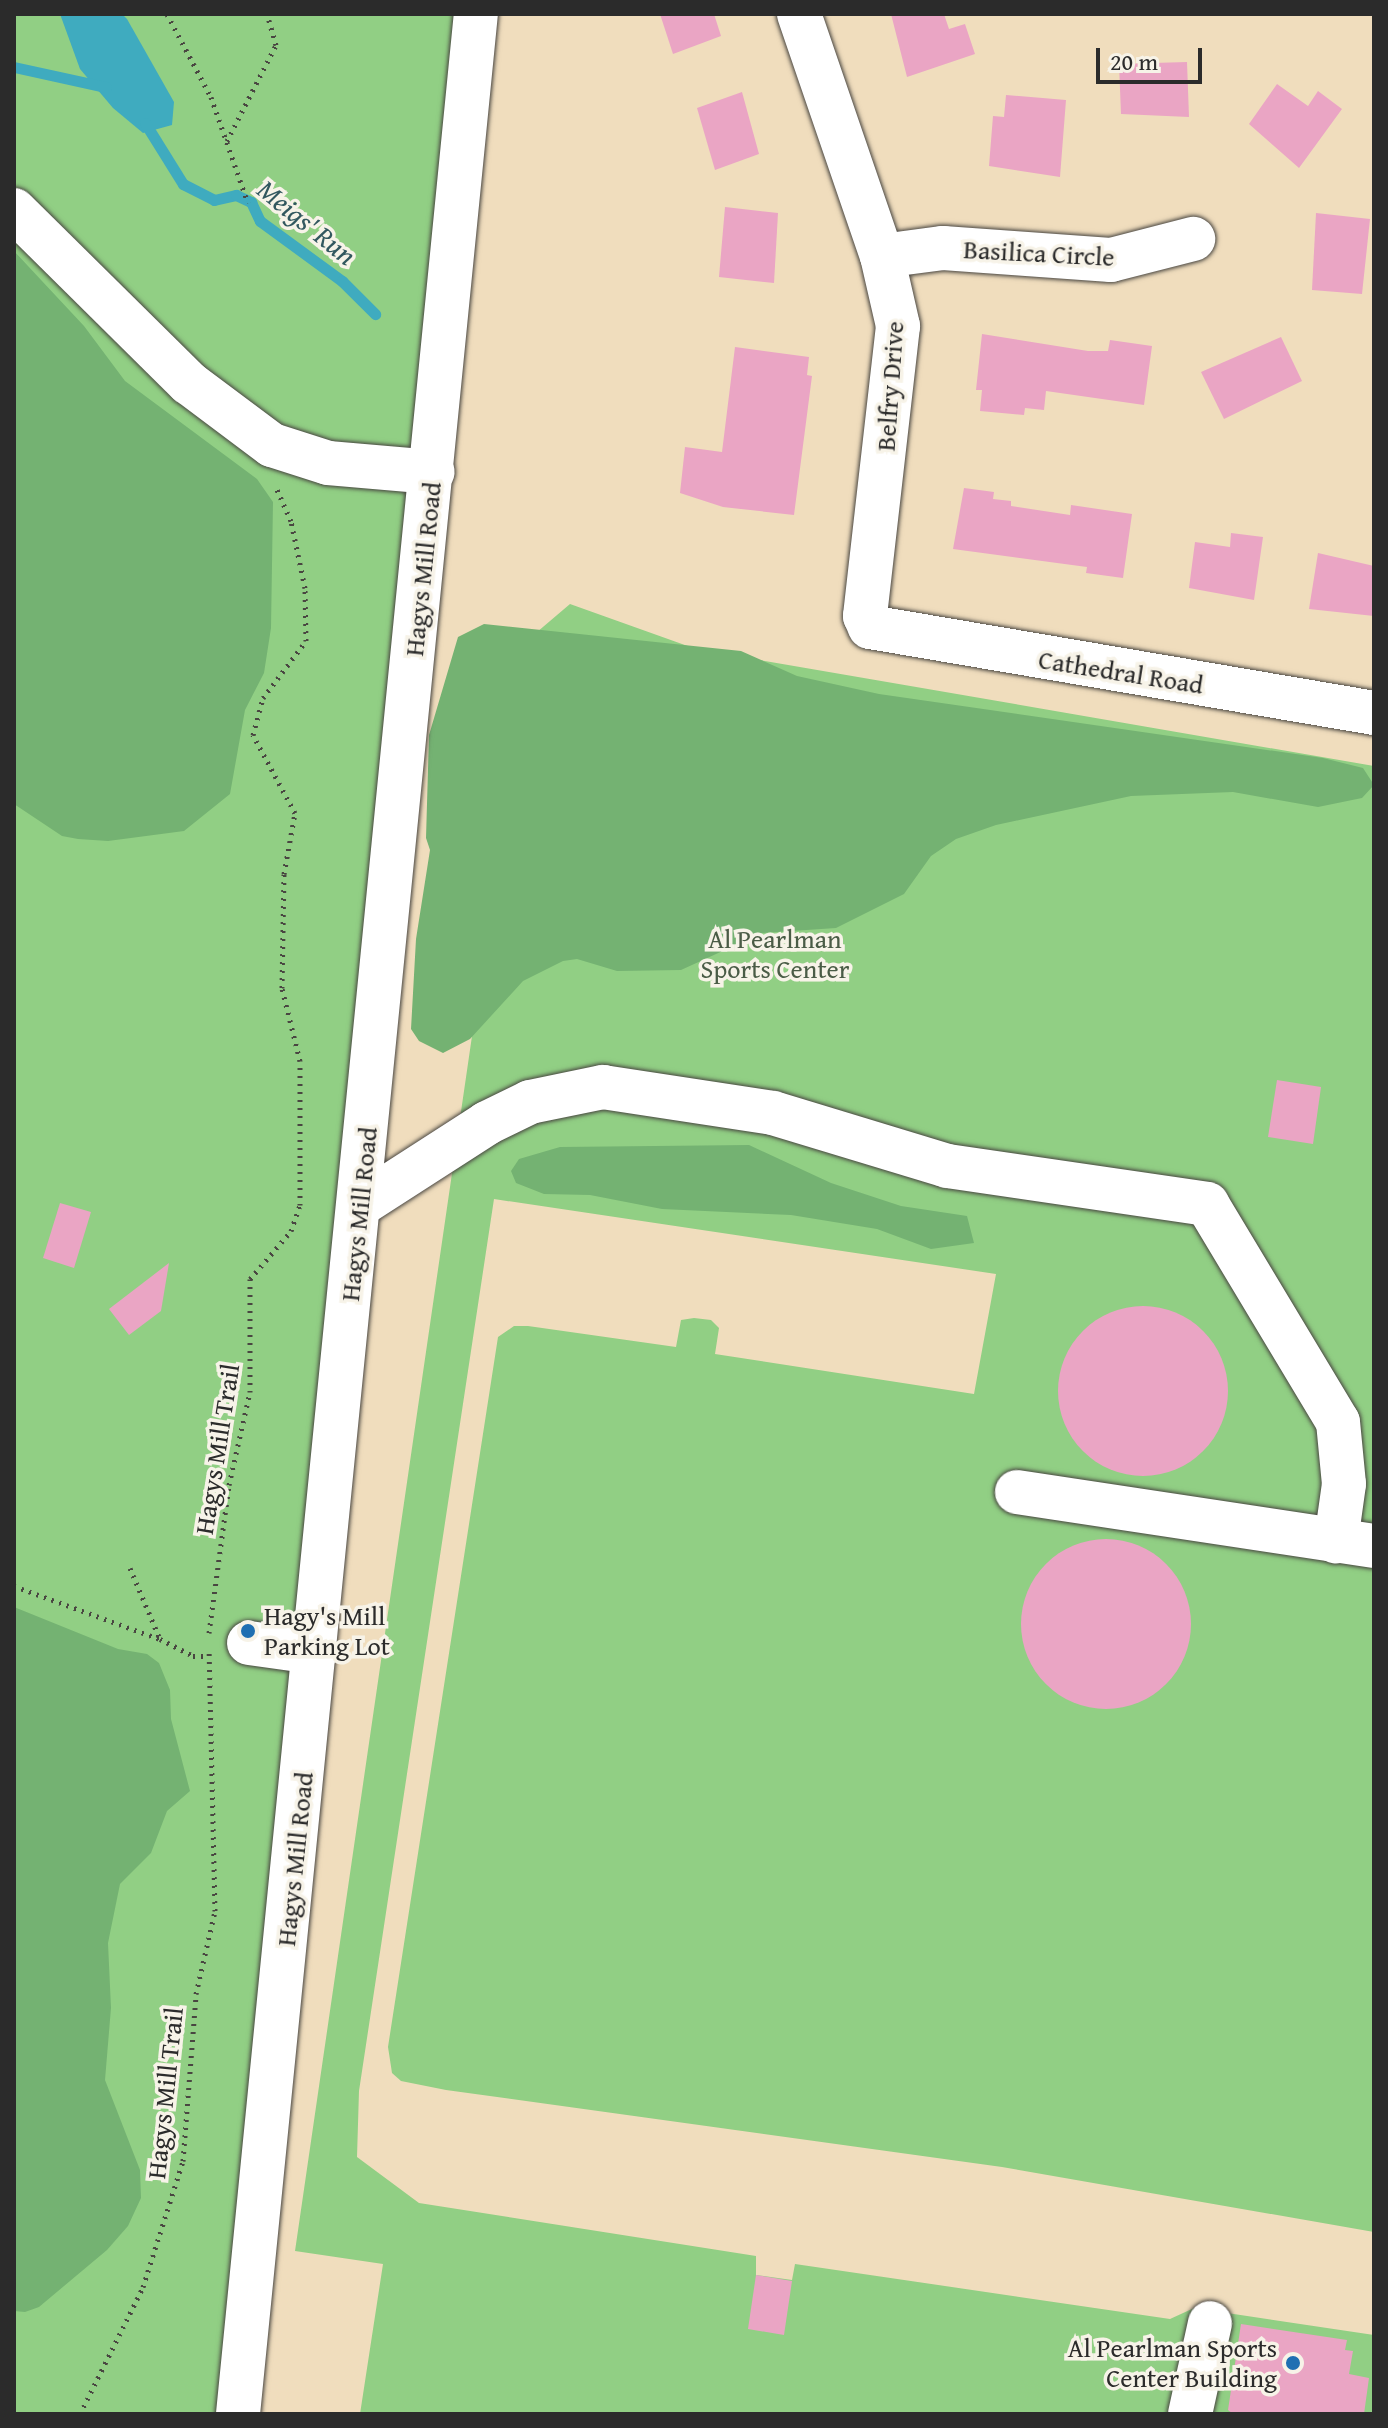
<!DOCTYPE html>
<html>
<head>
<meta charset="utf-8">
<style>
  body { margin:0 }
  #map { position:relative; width:1388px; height:2428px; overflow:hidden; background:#f0ddbd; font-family:"Gentium Book Plus",serif }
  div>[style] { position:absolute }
  .green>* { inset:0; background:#91cf84 }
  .forest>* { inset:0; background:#74b272 }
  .water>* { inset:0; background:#3fabbf }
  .stream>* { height:11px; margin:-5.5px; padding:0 5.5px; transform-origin:5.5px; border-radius:5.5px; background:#3fabbf }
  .building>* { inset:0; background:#eaa5c4 }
  .round { border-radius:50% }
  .path>* { height:5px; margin-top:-2.5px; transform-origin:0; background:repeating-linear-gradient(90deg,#494641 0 2px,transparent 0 8px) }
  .roads { filter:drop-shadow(0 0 2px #494641) drop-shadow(0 0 2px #494641) }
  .minor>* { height:44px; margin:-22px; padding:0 22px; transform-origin:22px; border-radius:22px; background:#fff }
  .dots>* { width:22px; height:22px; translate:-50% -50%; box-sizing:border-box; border:4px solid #f7f3e8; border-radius:50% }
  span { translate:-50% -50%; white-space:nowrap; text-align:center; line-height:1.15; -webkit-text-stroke:7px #f7f3e8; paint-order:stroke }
  .street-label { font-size:26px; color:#2b2b2b }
  .park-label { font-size:26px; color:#4a5c46 }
  .poi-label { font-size:26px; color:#2b2b2b }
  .left { translate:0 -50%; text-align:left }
  .right { translate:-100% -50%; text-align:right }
  .water-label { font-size:28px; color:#32585f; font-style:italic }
  .frame { position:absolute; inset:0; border:16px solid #2b2b2b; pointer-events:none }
  .scale { position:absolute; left:1096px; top:48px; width:106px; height:36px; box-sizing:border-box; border:4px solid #2b2b2b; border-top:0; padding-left:10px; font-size:24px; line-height:28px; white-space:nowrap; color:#2b2b2b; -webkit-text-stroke:6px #f7f3e8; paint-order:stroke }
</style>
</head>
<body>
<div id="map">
  <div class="green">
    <div style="clip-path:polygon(14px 14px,461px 14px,221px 2414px,14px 2414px)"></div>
    <div style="clip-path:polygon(570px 604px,696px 649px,1374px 766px,1374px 2232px,1002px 2167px,446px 2090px,401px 2081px,392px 2073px,388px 2047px,498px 1337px,514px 1326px,528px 1326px,676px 1347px,681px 1320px,694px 1318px,711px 1320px,719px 1328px,715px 1354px,974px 1394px,996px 1274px,494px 1199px,359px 2091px,357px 2157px,419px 2203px,756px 2256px,756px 2275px,792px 2280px,795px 2264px,1170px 2319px,1194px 2308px,1374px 2335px,1374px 2414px,360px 2414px,383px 2264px,295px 2251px,530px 638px)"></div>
  </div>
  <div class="forest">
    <div style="clip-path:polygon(14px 251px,84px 326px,125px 381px,257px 479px,273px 502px,271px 628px,264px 673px,245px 710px,230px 794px,184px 831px,108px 841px,78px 839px,62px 836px,14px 804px)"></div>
    <div style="clip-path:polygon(484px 624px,741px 651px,797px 676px,879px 694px,1323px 758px,1363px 768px,1374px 785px,1362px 798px,1318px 807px,1233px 792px,1131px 796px,996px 825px,956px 839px,931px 856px,904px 894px,836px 928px,762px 933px,681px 970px,617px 971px,577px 959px,563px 961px,523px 981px,470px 1039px,443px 1053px,419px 1041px,411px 1029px,416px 939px,430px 850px,426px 838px,429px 735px,458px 637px)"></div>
    <div style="clip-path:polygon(749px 1145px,831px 1183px,901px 1206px,967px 1216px,974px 1243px,931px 1249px,877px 1229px,791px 1215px,662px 1209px,590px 1195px,544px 1194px,516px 1183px,511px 1171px,519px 1159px,560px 1147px)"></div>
    <div style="clip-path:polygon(14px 1607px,118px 1649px,147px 1654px,159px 1663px,170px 1690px,171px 1719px,190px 1791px,167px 1811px,151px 1853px,120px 1884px,108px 1943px,111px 2008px,105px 2080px,140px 2170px,141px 2198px,128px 2226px,107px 2250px,39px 2307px,25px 2312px,14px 2311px)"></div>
  </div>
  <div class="water">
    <div style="clip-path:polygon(60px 14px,122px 14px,127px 19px,174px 102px,172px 125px,143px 133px,113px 108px,80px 69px)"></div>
  </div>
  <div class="stream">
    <div style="left:14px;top:67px;width:94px;rotate:12.3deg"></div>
    <div style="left:145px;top:123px;width:72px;rotate:58.1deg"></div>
    <div style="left:183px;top:184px;width:35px;rotate:27deg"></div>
    <div style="left:214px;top:200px;width:23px;rotate:-13deg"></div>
    <div style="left:236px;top:195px;width:17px;rotate:25deg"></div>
    <div style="left:251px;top:202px;width:21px;rotate:65deg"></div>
    <div style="left:260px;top:221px;width:102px;rotate:36.2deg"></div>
    <div style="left:342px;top:281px;width:47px;rotate:45deg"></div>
  </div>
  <div class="building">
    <div style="clip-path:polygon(660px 14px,714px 14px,721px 36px,673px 54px)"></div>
    <div style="clip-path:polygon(891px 14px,944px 14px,949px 29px,965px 24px,975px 54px,907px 77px)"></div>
    <div style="clip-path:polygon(1187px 62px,1189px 117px,1121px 114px,1119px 64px)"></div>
    <div style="clip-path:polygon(1277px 84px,1308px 106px,1318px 91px,1342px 109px,1299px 168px,1249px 124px)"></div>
    <div style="clip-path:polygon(742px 92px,759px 154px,715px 170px,697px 108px)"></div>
    <div style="clip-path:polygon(1006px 95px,1066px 100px,1060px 177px,989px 166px,993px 116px,1004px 117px)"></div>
    <div style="clip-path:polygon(725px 207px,778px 213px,774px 283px,719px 277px)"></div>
    <div style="clip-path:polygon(1316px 213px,1370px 219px,1362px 294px,1312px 290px)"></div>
    <div style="clip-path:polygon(982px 334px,1088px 351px,1108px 351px,1110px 340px,1152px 346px,1144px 405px,1046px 391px,1044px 410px,1025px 408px,1024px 415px,980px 411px,982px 390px,976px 390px)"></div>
    <div style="clip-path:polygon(1281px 337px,1302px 381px,1224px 419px,1201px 372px)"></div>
    <div style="clip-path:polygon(735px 347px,809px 357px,807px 375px,812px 376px,794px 515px,723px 507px,680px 493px,685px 447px,722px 452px)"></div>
    <div style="clip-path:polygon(964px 488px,994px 492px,993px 499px,1011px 501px,1011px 506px,1070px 515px,1071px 505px,1132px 514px,1123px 578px,1086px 573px,1087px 567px,953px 549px)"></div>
    <div style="clip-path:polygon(1231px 533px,1263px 537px,1254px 600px,1189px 588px,1195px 542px,1230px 547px)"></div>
    <div style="clip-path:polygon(1318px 553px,1374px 566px,1374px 616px,1309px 609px)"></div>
    <div style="clip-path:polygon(1277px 1080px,1321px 1087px,1313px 1144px,1268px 1137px)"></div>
    <div style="clip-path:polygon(60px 1203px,91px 1212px,74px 1268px,43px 1258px)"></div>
    <div style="clip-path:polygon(169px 1263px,161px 1311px,129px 1335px,109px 1309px)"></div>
    <div class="round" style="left:1058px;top:1306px;width:170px;height:170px"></div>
    <div class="round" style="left:1021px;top:1539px;width:170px;height:170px"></div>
    <div style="clip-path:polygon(756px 2275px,792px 2281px,784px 2335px,748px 2329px)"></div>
    <div style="clip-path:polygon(1241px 2324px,1347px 2340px,1345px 2350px,1353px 2351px,1349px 2374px,1369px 2378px,1364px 2414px,1233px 2414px,1228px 2410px)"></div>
  </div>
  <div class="path">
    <div style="left:167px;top:14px;width:94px;rotate:62.1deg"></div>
    <div style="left:211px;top:97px;width:112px;rotate:70.8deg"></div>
    <div style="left:227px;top:141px;width:108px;rotate:-63deg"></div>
    <div style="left:276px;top:45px;width:32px;rotate:-106deg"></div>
    <div style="left:130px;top:1568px;width:77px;rotate:67.1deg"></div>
    <div style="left:160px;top:1639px;width:37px;rotate:27deg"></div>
    <div style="left:193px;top:1656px;width:16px"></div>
    <div style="left:14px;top:1586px;width:155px;rotate:20deg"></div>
    <div style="left:209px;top:1633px;width:149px;rotate:-82.3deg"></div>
    <div style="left:229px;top:1485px;width:95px;rotate:-77.3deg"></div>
    <div style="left:250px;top:1392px;width:113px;rotate:-90deg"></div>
    <div style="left:250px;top:1279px;width:63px;rotate:-49.5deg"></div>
    <div style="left:291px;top:1231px;width:28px;rotate:-71deg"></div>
    <div style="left:300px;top:1205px;width:144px;rotate:-90deg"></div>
    <div style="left:300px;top:1061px;width:75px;rotate:-103.9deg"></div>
    <div style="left:282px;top:988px;width:114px;rotate:-89deg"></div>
    <div style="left:284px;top:874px;width:62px;rotate:-79.8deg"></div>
    <div style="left:295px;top:813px;width:89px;rotate:-118.3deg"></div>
    <div style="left:253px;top:735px;width:38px;rotate:-75deg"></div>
    <div style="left:263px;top:698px;width:71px;rotate:-53deg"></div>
    <div style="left:306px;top:641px;width:53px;rotate:-91.1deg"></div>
    <div style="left:305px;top:588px;width:68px;rotate:-101.8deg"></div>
    <div style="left:291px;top:521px;width:36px;rotate:-114deg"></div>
    <div style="left:80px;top:2414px;width:142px;rotate:-63.6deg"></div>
    <div style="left:143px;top:2287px;width:132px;rotate:-72.4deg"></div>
    <div style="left:183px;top:2161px;width:168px;rotate:-85.5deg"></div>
    <div style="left:196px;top:1994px;width:85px;rotate:-77.1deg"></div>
    <div style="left:215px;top:1911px;width:260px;rotate:-91.3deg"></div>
  </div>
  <div class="roads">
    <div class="minor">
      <div style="left:799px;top:14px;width:256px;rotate:71.1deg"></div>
      <div style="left:882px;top:256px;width:72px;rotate:77.1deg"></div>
      <div style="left:898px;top:326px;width:292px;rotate:96.5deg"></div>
      <div style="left:865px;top:616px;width:12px;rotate:66deg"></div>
      <div style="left:870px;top:627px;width:511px;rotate:9.68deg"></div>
      <div style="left:14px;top:210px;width:246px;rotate:44.7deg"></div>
      <div style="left:189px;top:383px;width:104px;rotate:36.8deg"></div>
      <div style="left:272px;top:445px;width:59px;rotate:17.8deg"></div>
      <div style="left:328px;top:463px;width:105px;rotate:4.9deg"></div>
      <div style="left:882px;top:256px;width:62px;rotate:-7.5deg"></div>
      <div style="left:943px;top:248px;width:168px;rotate:4.1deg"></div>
      <div style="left:1111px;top:260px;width:85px;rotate:-14.4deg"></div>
      <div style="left:360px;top:1205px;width:151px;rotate:-32.8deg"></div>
      <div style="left:487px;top:1123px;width:48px;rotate:-26deg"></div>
      <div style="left:530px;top:1102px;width:75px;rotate:-11.6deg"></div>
      <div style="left:603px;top:1087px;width:172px;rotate:8.7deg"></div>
      <div style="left:773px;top:1113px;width:182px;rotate:16.9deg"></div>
      <div style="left:947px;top:1166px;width:263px;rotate:8.3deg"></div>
      <div style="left:1207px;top:1204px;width:254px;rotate:59deg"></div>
      <div style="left:1338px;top:1422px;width:62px;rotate:84.5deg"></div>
      <div style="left:1344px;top:1484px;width:58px;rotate:98deg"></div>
      <div style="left:1017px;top:1492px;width:361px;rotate:8.6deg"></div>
      <div style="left:249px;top:1643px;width:67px;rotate:7.8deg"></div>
      <div style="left:238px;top:2414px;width:2412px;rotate:-84.34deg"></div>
      <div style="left:1190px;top:2414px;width:93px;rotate:-77.6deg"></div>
    </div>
  </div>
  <div class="dots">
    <div style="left:248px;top:1631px;background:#1f6fb2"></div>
    <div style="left:1293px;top:2363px;background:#1f6fb2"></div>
  </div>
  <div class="street-label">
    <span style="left:1039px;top:253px;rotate:3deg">Basilica Circle</span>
    <span style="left:890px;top:386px;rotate:-86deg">Belfry Drive</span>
    <span style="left:423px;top:569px;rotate:-84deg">Hagys Mill Road</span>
    <span style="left:1121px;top:672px;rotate:9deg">Cathedral Road</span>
    <span style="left:359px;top:1214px;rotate:-84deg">Hagys Mill Road</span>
    <span style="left:217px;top:1449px;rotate:-81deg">Hagys Mill Trail</span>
    <span style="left:295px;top:1859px;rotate:-84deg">Hagys Mill Road</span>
    <span style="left:165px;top:2093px;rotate:-84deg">Hagys Mill Trail</span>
  </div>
  <div class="park-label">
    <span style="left:775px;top:954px">Al Pearlman<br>Sports Center</span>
  </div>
  <div class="poi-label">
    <span class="left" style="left:264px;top:1631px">Hagy's Mill<br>Parking Lot</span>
    <span class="right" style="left:1277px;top:2363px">Al Pearlman Sports<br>Center Building</span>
  </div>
  <div class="water-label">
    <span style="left:307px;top:222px;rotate:39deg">Meigs' Run</span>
  </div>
  <div class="frame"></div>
  <div class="scale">20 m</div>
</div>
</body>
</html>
